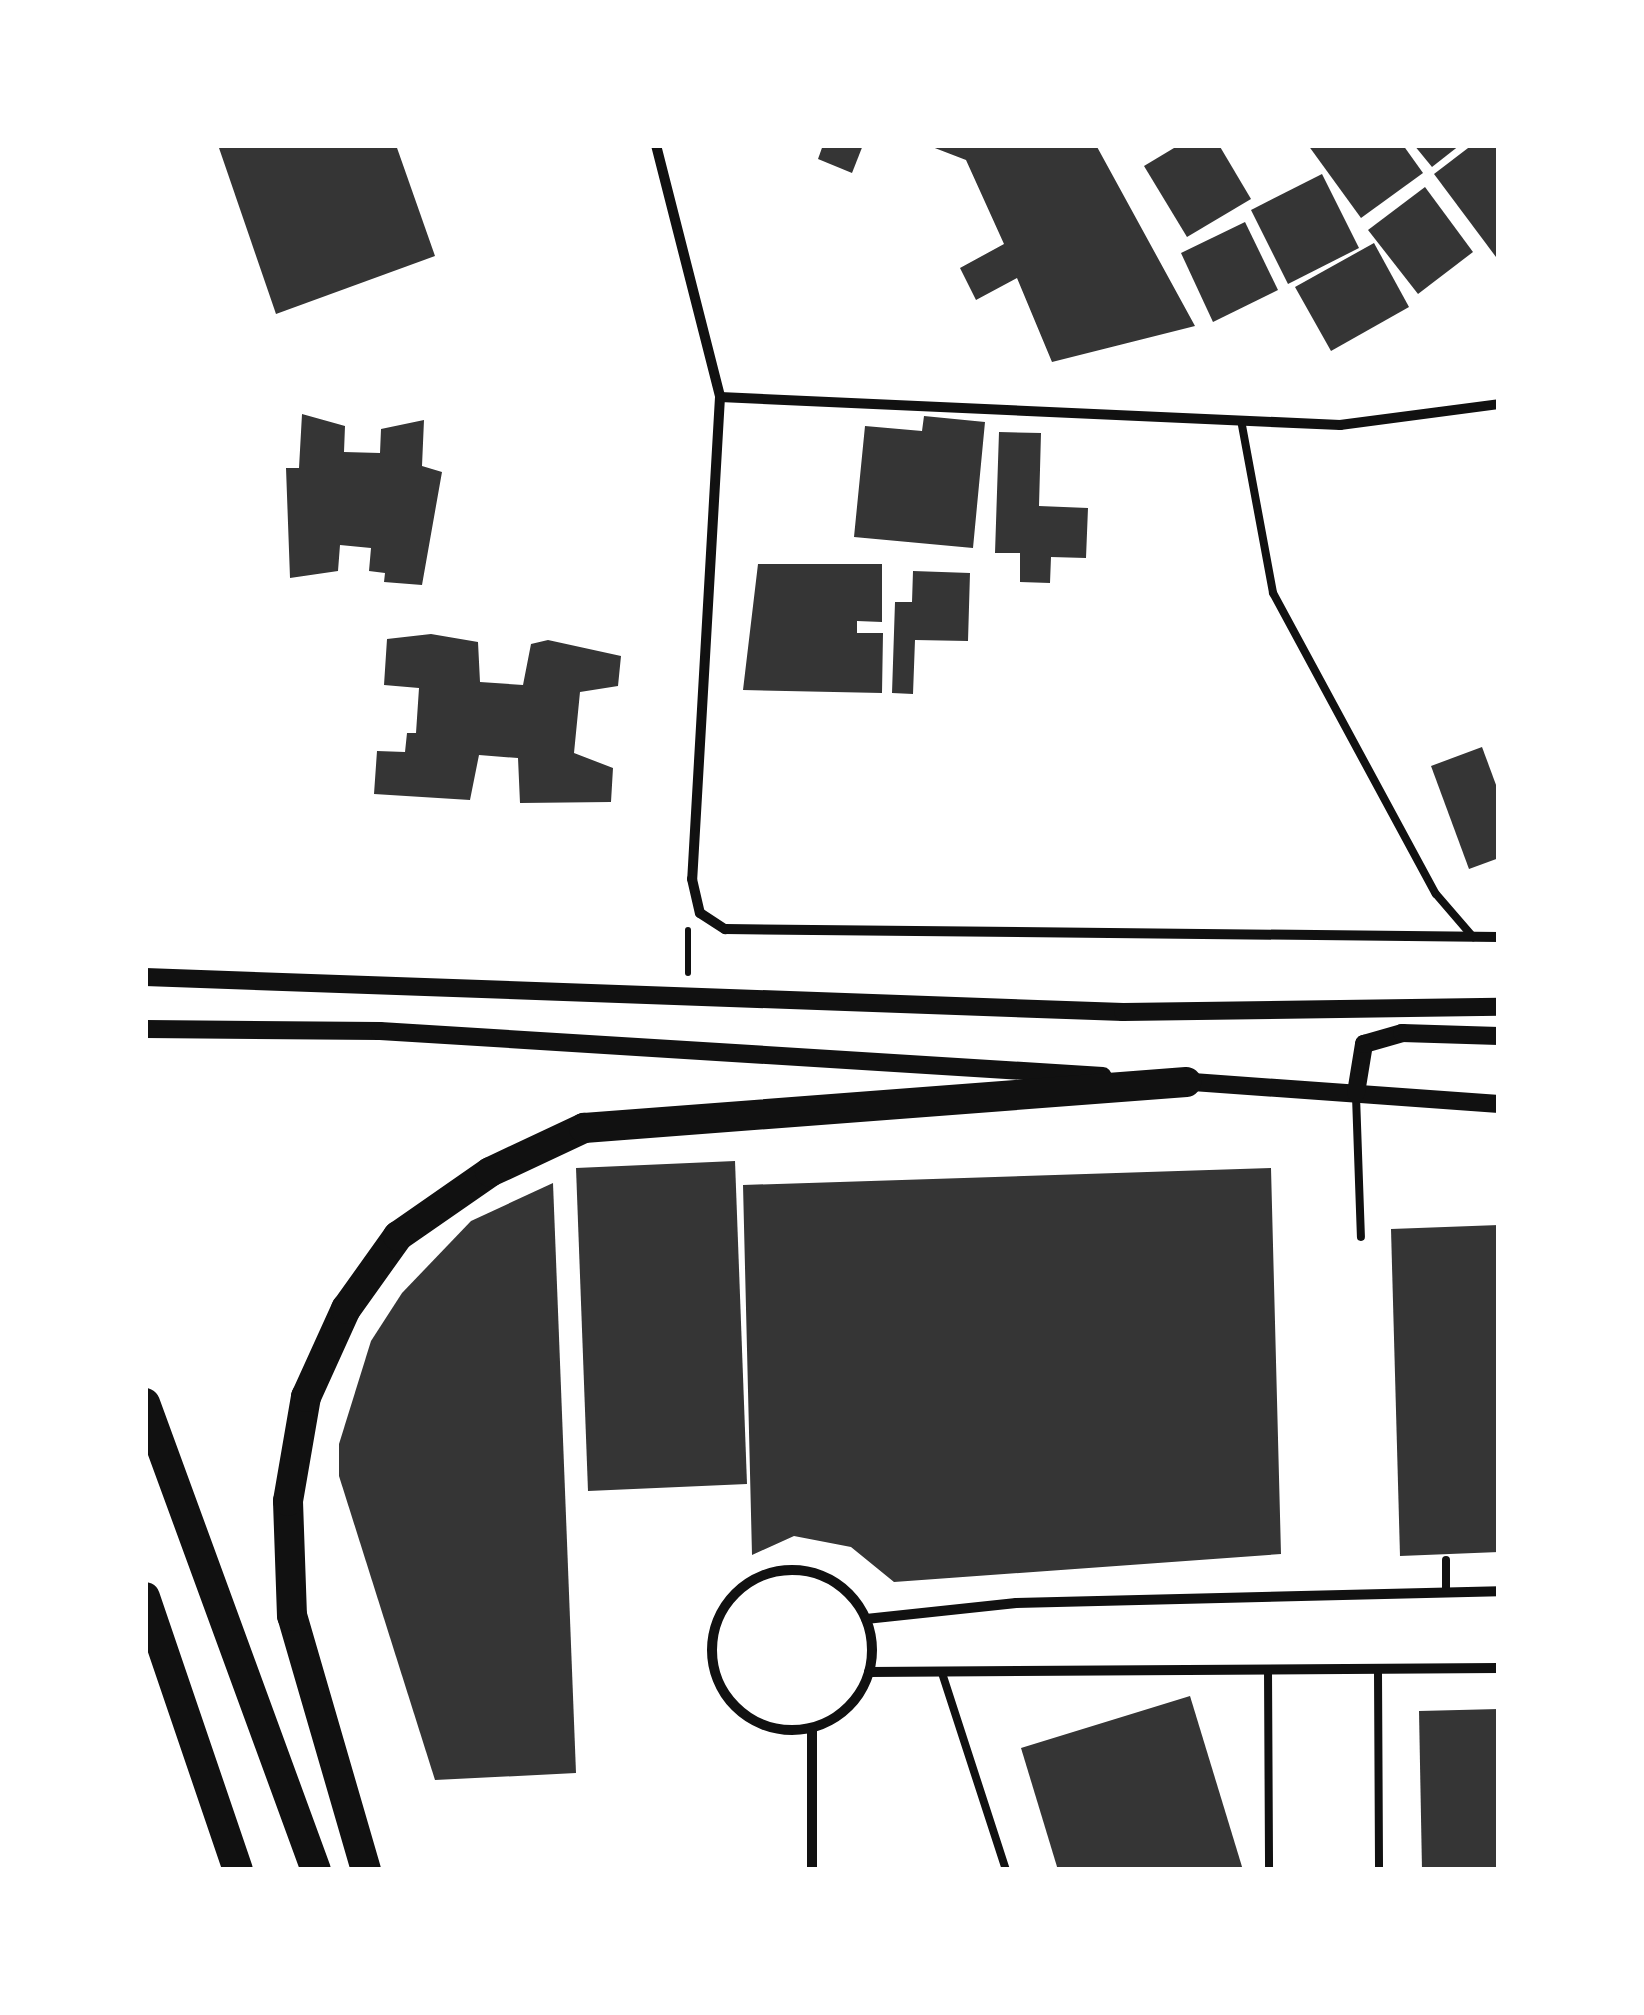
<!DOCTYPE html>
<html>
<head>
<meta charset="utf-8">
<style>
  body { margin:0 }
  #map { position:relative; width:1644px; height:2015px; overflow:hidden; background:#fff; font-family:"Archivo Narrow",sans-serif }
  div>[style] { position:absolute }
  .building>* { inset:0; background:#353535 }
  .path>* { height:6px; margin:-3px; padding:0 3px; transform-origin:3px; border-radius:3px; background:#111 }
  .service>* { height:8px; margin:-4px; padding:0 4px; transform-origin:4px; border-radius:4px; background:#111 }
  .minor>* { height:10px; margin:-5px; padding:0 5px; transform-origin:5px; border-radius:5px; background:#111 }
  .minor>.ring { margin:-5px; padding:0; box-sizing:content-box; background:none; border:10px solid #111; border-radius:50% }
  .tertiary>* { height:18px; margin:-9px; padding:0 9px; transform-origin:9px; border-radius:9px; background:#111 }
  .motorway>* { height:30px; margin:-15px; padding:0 15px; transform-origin:15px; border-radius:15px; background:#111 }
  span { translate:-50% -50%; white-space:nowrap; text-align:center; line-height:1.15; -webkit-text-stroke:10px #fff; paint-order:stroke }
  .frame { position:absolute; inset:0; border:148px solid #fff; pointer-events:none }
</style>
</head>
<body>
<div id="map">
  <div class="building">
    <div style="clip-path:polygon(218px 145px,396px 145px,435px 256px,276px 314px)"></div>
    <div style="clip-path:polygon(823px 145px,863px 145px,852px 173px,818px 159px)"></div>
    <div style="clip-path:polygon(927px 145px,1096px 145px,1195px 326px,1052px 362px,1017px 278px,976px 300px,960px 268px,1004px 244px,966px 160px)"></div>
    <div style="clip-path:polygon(1179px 145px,1219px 145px,1251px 199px,1187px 237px,1144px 166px)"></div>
    <div style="clip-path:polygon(1308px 145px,1403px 145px,1423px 173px,1361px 218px)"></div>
    <div style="clip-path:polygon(1414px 145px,1460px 145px,1432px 167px)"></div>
    <div style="clip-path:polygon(1472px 145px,1499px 145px,1499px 261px,1434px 174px)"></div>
    <div style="clip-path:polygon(1322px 174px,1359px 248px,1288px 284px,1251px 210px)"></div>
    <div style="clip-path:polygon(1425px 187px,1473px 252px,1418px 294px,1368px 230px)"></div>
    <div style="clip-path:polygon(1245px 222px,1278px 290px,1213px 322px,1181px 253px)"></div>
    <div style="clip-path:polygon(1374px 243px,1409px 307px,1331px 351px,1295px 287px)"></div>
    <div style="clip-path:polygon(302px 414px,345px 426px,344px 452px,380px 453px,381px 429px,424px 420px,422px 466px,442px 472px,422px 585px,384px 582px,385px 573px,369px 571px,371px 548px,340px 545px,338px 571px,290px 578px,286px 468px,299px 468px)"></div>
    <div style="clip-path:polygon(924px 416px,985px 422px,973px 548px,854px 537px,865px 426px,922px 431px)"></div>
    <div style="clip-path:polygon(999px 432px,1041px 433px,1039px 506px,1088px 508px,1086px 558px,1051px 557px,1050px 583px,1020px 582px,1020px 553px,995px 553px)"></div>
    <div style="clip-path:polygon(758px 564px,882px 564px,882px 622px,857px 621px,857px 633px,883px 633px,882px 693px,743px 690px)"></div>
    <div style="clip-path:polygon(913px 571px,970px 573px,968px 641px,915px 640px,913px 694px,892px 693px,895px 602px,912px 602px)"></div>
    <div style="clip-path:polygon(431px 634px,478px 642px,480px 682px,523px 685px,531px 644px,548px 640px,621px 656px,618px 686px,580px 692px,574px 753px,613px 768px,611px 802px,520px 803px,518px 758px,479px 755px,470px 800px,374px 794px,377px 751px,405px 752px,407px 733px,416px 733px,419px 688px,384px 685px,387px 639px)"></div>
    <div style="clip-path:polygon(1482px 747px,1499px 793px,1499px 858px,1469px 869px,1431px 766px)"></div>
    <div style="clip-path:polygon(735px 1161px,747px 1484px,588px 1491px,576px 1168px)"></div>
    <div style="clip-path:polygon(1271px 1168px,1281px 1554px,894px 1582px,851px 1547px,794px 1536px,752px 1555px,743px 1185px)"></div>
    <div style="clip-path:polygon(553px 1183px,576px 1773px,435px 1780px,339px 1476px,339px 1444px,371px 1341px,402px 1293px,471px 1221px)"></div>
    <div style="clip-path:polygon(1499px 1225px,1499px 1552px,1400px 1556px,1391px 1229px)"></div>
    <div style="clip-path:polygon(1190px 1696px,1243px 1870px,1058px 1870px,1021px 1748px)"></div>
    <div style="clip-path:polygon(1499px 1709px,1499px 1870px,1422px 1870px,1419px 1711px)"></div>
  </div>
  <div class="path">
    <div style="left:688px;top:973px;width:43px;rotate:-90deg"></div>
  </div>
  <div class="service">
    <div style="left:1241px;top:420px;width:176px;rotate:79.5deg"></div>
    <div style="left:1273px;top:593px;width:342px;rotate:61.6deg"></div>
    <div style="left:1436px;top:894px;width:57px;rotate:49.3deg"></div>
    <div style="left:1356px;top:1096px;width:141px;rotate:88deg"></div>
    <div style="left:1446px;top:1560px;width:32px;rotate:90deg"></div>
    <div style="left:1268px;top:1670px;width:200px;rotate:89.7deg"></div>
    <div style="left:1378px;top:1672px;width:198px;rotate:89.7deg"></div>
    <div style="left:942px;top:1673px;width:207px;rotate:72deg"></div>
  </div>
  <div class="minor">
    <div style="left:656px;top:145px;width:260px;rotate:75.7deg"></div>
    <div style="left:720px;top:397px;width:483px;rotate:93.3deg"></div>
    <div style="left:692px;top:879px;width:35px;rotate:77deg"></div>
    <div style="left:700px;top:913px;width:30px;rotate:33deg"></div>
    <div style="left:725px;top:929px;width:774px;rotate:0.59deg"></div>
    <div style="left:720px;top:397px;width:621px;rotate:2.59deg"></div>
    <div style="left:1340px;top:425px;width:160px;rotate:-7.5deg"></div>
    <div class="ring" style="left:712px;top:1570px;width:150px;height:150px"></div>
    <div style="left:866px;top:1619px;width:151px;rotate:-6.1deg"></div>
    <div style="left:1016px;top:1603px;width:483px;rotate:-1.4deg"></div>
    <div style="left:869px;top:1672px;width:630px;rotate:-0.36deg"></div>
    <div style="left:812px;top:1870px;width:142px;rotate:-90deg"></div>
  </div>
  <div class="tertiary">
    <div style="left:145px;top:977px;width:979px;rotate:2.05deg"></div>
    <div style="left:1123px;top:1012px;width:376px;rotate:-0.8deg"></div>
    <div style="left:145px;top:1029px;width:235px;rotate:0.5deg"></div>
    <div style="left:380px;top:1031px;width:724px;rotate:3.56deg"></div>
    <div style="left:1179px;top:1081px;width:321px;rotate:4.1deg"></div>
    <div style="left:1356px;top:1093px;width:50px;rotate:-80.7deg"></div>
    <div style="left:1364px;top:1044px;width:40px;rotate:-16deg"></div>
    <div style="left:1402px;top:1033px;width:97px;rotate:1.8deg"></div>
  </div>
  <div class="motorway">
    <div style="left:145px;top:1403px;width:497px;rotate:69.9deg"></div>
    <div style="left:145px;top:1597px;width:288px;rotate:71.2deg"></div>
    <div style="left:366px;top:1870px;width:265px;rotate:-106.2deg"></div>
    <div style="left:292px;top:1616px;width:115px;rotate:-92deg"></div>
    <div style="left:288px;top:1501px;width:106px;rotate:-80.2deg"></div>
    <div style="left:306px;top:1397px;width:97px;rotate:-65.6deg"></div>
    <div style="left:346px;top:1309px;width:90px;rotate:-54.5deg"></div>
    <div style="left:398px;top:1236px;width:112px;rotate:-34.8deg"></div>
    <div style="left:490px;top:1172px;width:104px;rotate:-25.1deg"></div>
    <div style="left:584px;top:1128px;width:604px;rotate:-4.37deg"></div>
  </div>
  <div class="frame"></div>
</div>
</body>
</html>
